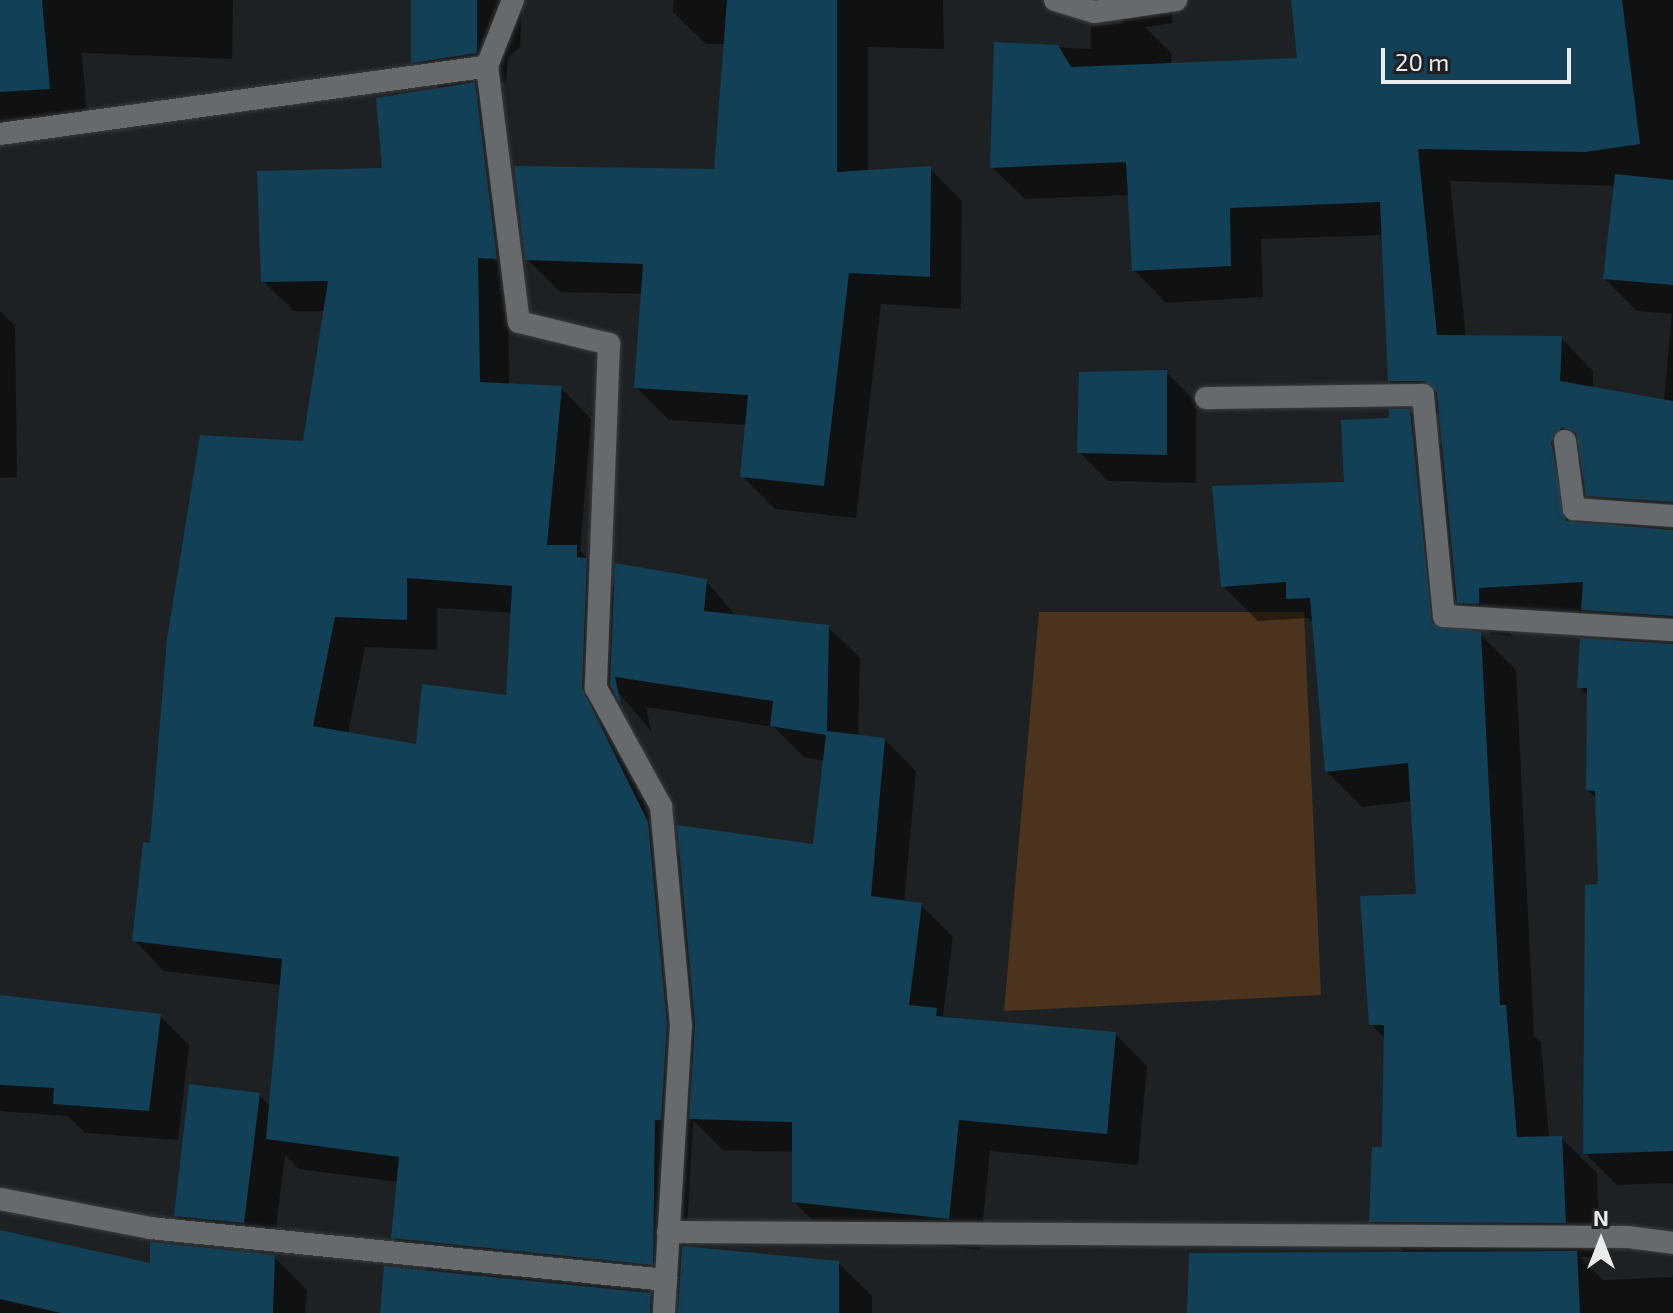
<!DOCTYPE html>
<html>
<head>
<meta charset="utf-8">
<style>
  body { margin:0 }
  #map { position:relative; width:1673px; height:1313px; overflow:hidden; background:#1d2123; font-family:"Exo 2",sans-serif }
  div>[style] { position:absolute }
  .green>* { inset:0; background:#4c331d }
  .shadow>* { inset:0; background:#0007 }
  .building>* { inset:0; background:#124057 }
  .roads { filter:drop-shadow(0 0 2px #3a3c3e) drop-shadow(0 0 2px #3a3c3e) }
  .service>* { height:22px; margin:-11px; padding:0 11px; transform-origin:11px; border-radius:11px; background:#666a6d }
  .minor>* { height:22px; margin:-11px; padding:0 11px; transform-origin:11px; border-radius:11px; background:#666a6d }
  span { translate:-50% -50%; white-space:nowrap; text-align:center; line-height:1.15; -webkit-text-stroke:7px #1d2123; paint-order:stroke }
  .north { position:absolute; left:1561px; top:1201px; width:80px; height:80px; -webkit-text-stroke:6px #1d2123; paint-order:stroke; rotate:0deg; font-size:22px; font-weight:700; line-height:32px; text-align:center; color:#e9ebed }
  .north::after { content:''; display:block; margin:auto; width:28px; height:36px; background:#e9ebed; clip-path:polygon(50% 0,100% 100%,50% 72%,0 100%) }
  .scale { position:absolute; left:1381px; top:48px; width:190px; height:36px; box-sizing:border-box; border:4px solid #e9ebed; border-top:0; padding-left:10px; font-size:24px; line-height:28px; white-space:nowrap; color:#e9ebed; -webkit-text-stroke:6px #1d2123; paint-order:stroke }
</style>
</head>
<body>
<div id="map">
  <div class="green">
    <div style="clip-path:polygon(1039px 612px,1304px 612px,1321px 995px,1004px 1011px)"></div>
  </div>
  <div class="shadow">
    <div style="clip-path:polygon(0 0,233px 0,232px 59px,82px 53px,88px 128px,0 133px)"></div>
    <div style="clip-path:polygon(evenodd,413px 0,522px 0,520px 47px,508px 57px,506px 82px,476px 86px,505px 115px,527px 289px,508px 288px,509px 386px,561px 388px,591px 419px,580px 551px,616px 590px,706px 581px,737px 617px,828px 627px,860px 658px,858px 736px,884px 739px,916px 771px,904px 903px,921px 905px,953px 937px,943px 1016px,1115px 1034px,1147px 1066px,1138px 1165px,990px 1151px,980px 1250px,826px 1233px,794px 1202px,794px 1152px,723px 1150px,693px 1120px,686px 1248px,838px 1263px,872px 1296px,872px 1313px,680px 1313px,681px 1294px,646px 1291px,669px 1313px,382px 1313px,428px 1272px,393px 1237px,399px 1182px,299px 1169px,285px 1155px,273px 1252px,205px 1245px,176px 1216px,259px 1095px,271px 1107px,282px 985px,164px 971px,134px 940px,152px 845px,305px 443px,325px 311px,294px 311px,263px 281px,384px 170px,440px 89px,413px 62px,413px 0,437px 608px,512px 613px,508px 697px,418px 746px,348px 734px,365px 647px,437px 650px,437px 608px,413px 0,613px 686px,651px 731px,646px 707px,774px 727px,804px 757px,825px 761px,815px 846px,682px 861px,612px 721px,613px 686px)"></div>
    <div style="clip-path:polygon(674px 0,943px 0,944px 49px,868px 47px,868px 172px,930px 169px,962px 201px,961px 309px,881px 304px,856px 518px,775px 509px,742px 476px,747px 425px,669px 420px,636px 387px,643px 294px,560px 292px,527px 259px,716px 171px,726px 44px,706px 44px,673px 12px)"></div>
    <div style="clip-path:polygon(evenodd,1100px 0,1173px 0,1172px 23px,1145px 27px,1172px 54px,1171px 65px,1300px 60px,1293px 0,1673px 0,1673px 1183px,1617px 1185px,1585px 1153px,1600px 886px,1597px 799px,1588px 790px,1589px 697px,1579px 687px,1616px 643px,1589px 615px,1510px 620px,1511px 636px,1491px 634px,1461px 604px,1464px 631px,1480px 634px,1516px 670px,1534px 1036px,1541px 1043px,1549px 1138px,1561px 1138px,1597px 1173px,1600px 1257px,1580px 1257px,1603px 1280px,1673px 1277px,1673px 1313px,1189px 1313px,1405px 1254px,1372px 1221px,1384px 1149px,1385px 1039px,1371px 1024px,1418px 896px,1412px 801px,1362px 807px,1327px 772px,1314px 624px,1308px 618px,1258px 621px,1223px 586px,1346px 484px,1391px 420px,1409px 411px,1444px 446px,1441px 413px,1422px 413px,1389px 381px,1384px 235px,1261px 239px,1263px 297px,1166px 303px,1134px 270px,1130px 195px,1025px 199px,992px 167px,996px 44px,1091px 49px,1091px 27px,1124px 23px,1100px 0,1450px 181px,1616px 186px,1605px 279px,1637px 311px,1672px 314px,1664px 401px,1593px 388px,1593px 371px,1561px 338px,1466px 338px,1450px 181px,1100px 0,1585px 491px,1622px 528px,1589px 526px,1585px 491px)"></div>
    <div style="clip-path:polygon(0 311px,15px 326px,17px 477px,0 478px)"></div>
    <div style="clip-path:polygon(1166px 372px,1196px 402px,1196px 483px,1108px 481px,1079px 452px)"></div>
    <div style="clip-path:polygon(160px 1016px,189px 1045px,178px 1140px,85px 1133px,68px 1116px,0 1111px,0 1054px)"></div>
    <div style="clip-path:polygon(0 1256px,152px 1266px,274px 1257px,307px 1290px,305px 1313px,0 1313px)"></div>
  </div>
  <div class="building">
    <div style="clip-path:polygon(0 0,42px 0,50px 89px,0 92px)"></div>
    <div style="clip-path:polygon(411px 0,477px 0,477px 53px,411px 63px)"></div>
    <div style="clip-path:polygon(727px 0,837px 0,837px 172px,931px 166px,930px 277px,849px 273px,824px 486px,740px 477px,748px 395px,634px 388px,643px 264px,525px 260px,514px 166px,714px 169px)"></div>
    <div style="clip-path:polygon(1291px 0,1622px 0,1640px 144px,1585px 152px,1418px 149px,1437px 335px,1562px 336px,1560px 381px,1673px 401px,1673px 502px,1586px 496px,1576px 433px,1562px 427px,1551px 442px,1566px 521px,1673px 530px,1673px 616px,1581px 610px,1583px 582px,1479px 588px,1479px 604px,1457px 603px,1437px 393px,1424px 381px,1388px 381px,1380px 202px,1230px 208px,1231px 266px,1132px 271px,1126px 162px,990px 168px,994px 42px,1058px 45px,1071px 67px,1297px 58px)"></div>
    <div style="clip-path:polygon(evenodd,475px 82px,497px 259px,478px 258px,480px 382px,562px 386px,547px 545px,577px 545px,577px 557px,587px 558px,582px 688px,648px 822px,667px 1025px,661px 1120px,655px 1120px,653px 1265px,391px 1238px,399px 1157px,266px 1139px,282px 959px,132px 941px,143px 842px,150px 843px,167px 639px,200px 435px,303px 441px,328px 281px,261px 282px,257px 171px,382px 168px,376px 98px,475px 82px,407px 578px,512px 586px,506px 695px,422px 684px,416px 744px,313px 726px,335px 617px,407px 620px,407px 578px)"></div>
    <div style="clip-path:polygon(1615px 174px,1673px 180px,1673px 285px,1603px 279px)"></div>
    <div style="clip-path:polygon(1167px 370px,1167px 455px,1077px 453px,1079px 372px)"></div>
    <div style="clip-path:polygon(1389px 409px,1410px 409px,1432px 623px,1481px 632px,1500px 1005px,1506px 1005px,1517px 1137px,1562px 1136px,1566px 1223px,1369px 1222px,1372px 1147px,1382px 1147px,1384px 1025px,1369px 1025px,1360px 896px,1416px 894px,1408px 763px,1325px 772px,1310px 598px,1286px 599px,1286px 582px,1221px 587px,1212px 486px,1344px 482px,1341px 420px,1389px 418px)"></div>
    <div style="clip-path:polygon(615px 563px,707px 579px,704px 611px,829px 625px,827px 731px,885px 738px,871px 896px,922px 903px,909px 1005px,937px 1008px,936px 1016px,1116px 1032px,1107px 1134px,959px 1120px,949px 1219px,792px 1202px,792px 1122px,689px 1119px,695px 1024px,677px 825px,813px 844px,826px 735px,770px 726px,773px 701px,615px 677px,621px 705px,610px 685px)"></div>
    <div style="clip-path:polygon(1580px 638px,1673px 644px,1673px 1151px,1583px 1154px,1585px 885px,1598px 884px,1595px 791px,1586px 790px,1587px 688px,1577px 688px)"></div>
    <div style="clip-path:polygon(0 995px,161px 1014px,149px 1111px,53px 1104px,54px 1088px,0 1085px)"></div>
    <div style="clip-path:polygon(189px 1084px,260px 1093px,244px 1223px,174px 1216px)"></div>
    <div style="clip-path:polygon(0 1230px,150px 1263px,150px 1242px,275px 1255px,273px 1313px,61px 1313px,0 1299px)"></div>
    <div style="clip-path:polygon(682px 1246px,839px 1261px,839px 1313px,678px 1313px)"></div>
    <div style="clip-path:polygon(1577px 1251px,1580px 1313px,1187px 1313px,1189px 1253px)"></div>
    <div style="clip-path:polygon(384px 1266px,651px 1293px,650px 1313px,380px 1313px)"></div>
  </div>
  <div class="roads">
    <div class="service">
      <div style="left:1206px;top:398px;width:217px;rotate:-0.8deg"></div>
      <div style="left:1423px;top:395px;width:222px;rotate:84.6deg"></div>
      <div style="left:1444px;top:616px;width:229px;rotate:3.5deg"></div>
      <div style="left:1565px;top:441px;width:69px;rotate:82.5deg"></div>
      <div style="left:1574px;top:509px;width:99px;rotate:4deg"></div>
      <div style="left:0;top:1199px;width:153px;rotate:10.9deg"></div>
      <div style="left:150px;top:1228px;width:519px;rotate:5.75deg"></div>
    </div>
    <div class="minor">
      <div style="left:513px;top:0;width:71px;rotate:111.5deg"></div>
      <div style="left:487px;top:66px;width:258px;rotate:82.9deg"></div>
      <div style="left:519px;top:322px;width:93px;rotate:13.7deg"></div>
      <div style="left:609px;top:344px;width:344px;rotate:92.2deg"></div>
      <div style="left:596px;top:688px;width:135px;rotate:61.2deg"></div>
      <div style="left:661px;top:806px;width:220px;rotate:84.8deg"></div>
      <div style="left:681px;top:1025px;width:289px;rotate:93.4deg"></div>
      <div style="left:1055px;top:0;width:41px;rotate:17.1deg"></div>
      <div style="left:1094px;top:12px;width:83px;rotate:-8.3deg"></div>
      <div style="left:0;top:134px;width:492px;rotate:-7.9deg"></div>
      <div style="left:668px;top:1232px;width:960px;rotate:0.3deg"></div>
      <div style="left:1628px;top:1237px;width:45px;rotate:7.6deg"></div>
    </div>
  </div>
  <div class="north">N</div>
  <div class="scale">20 m</div>
</div>
</body>
</html>
